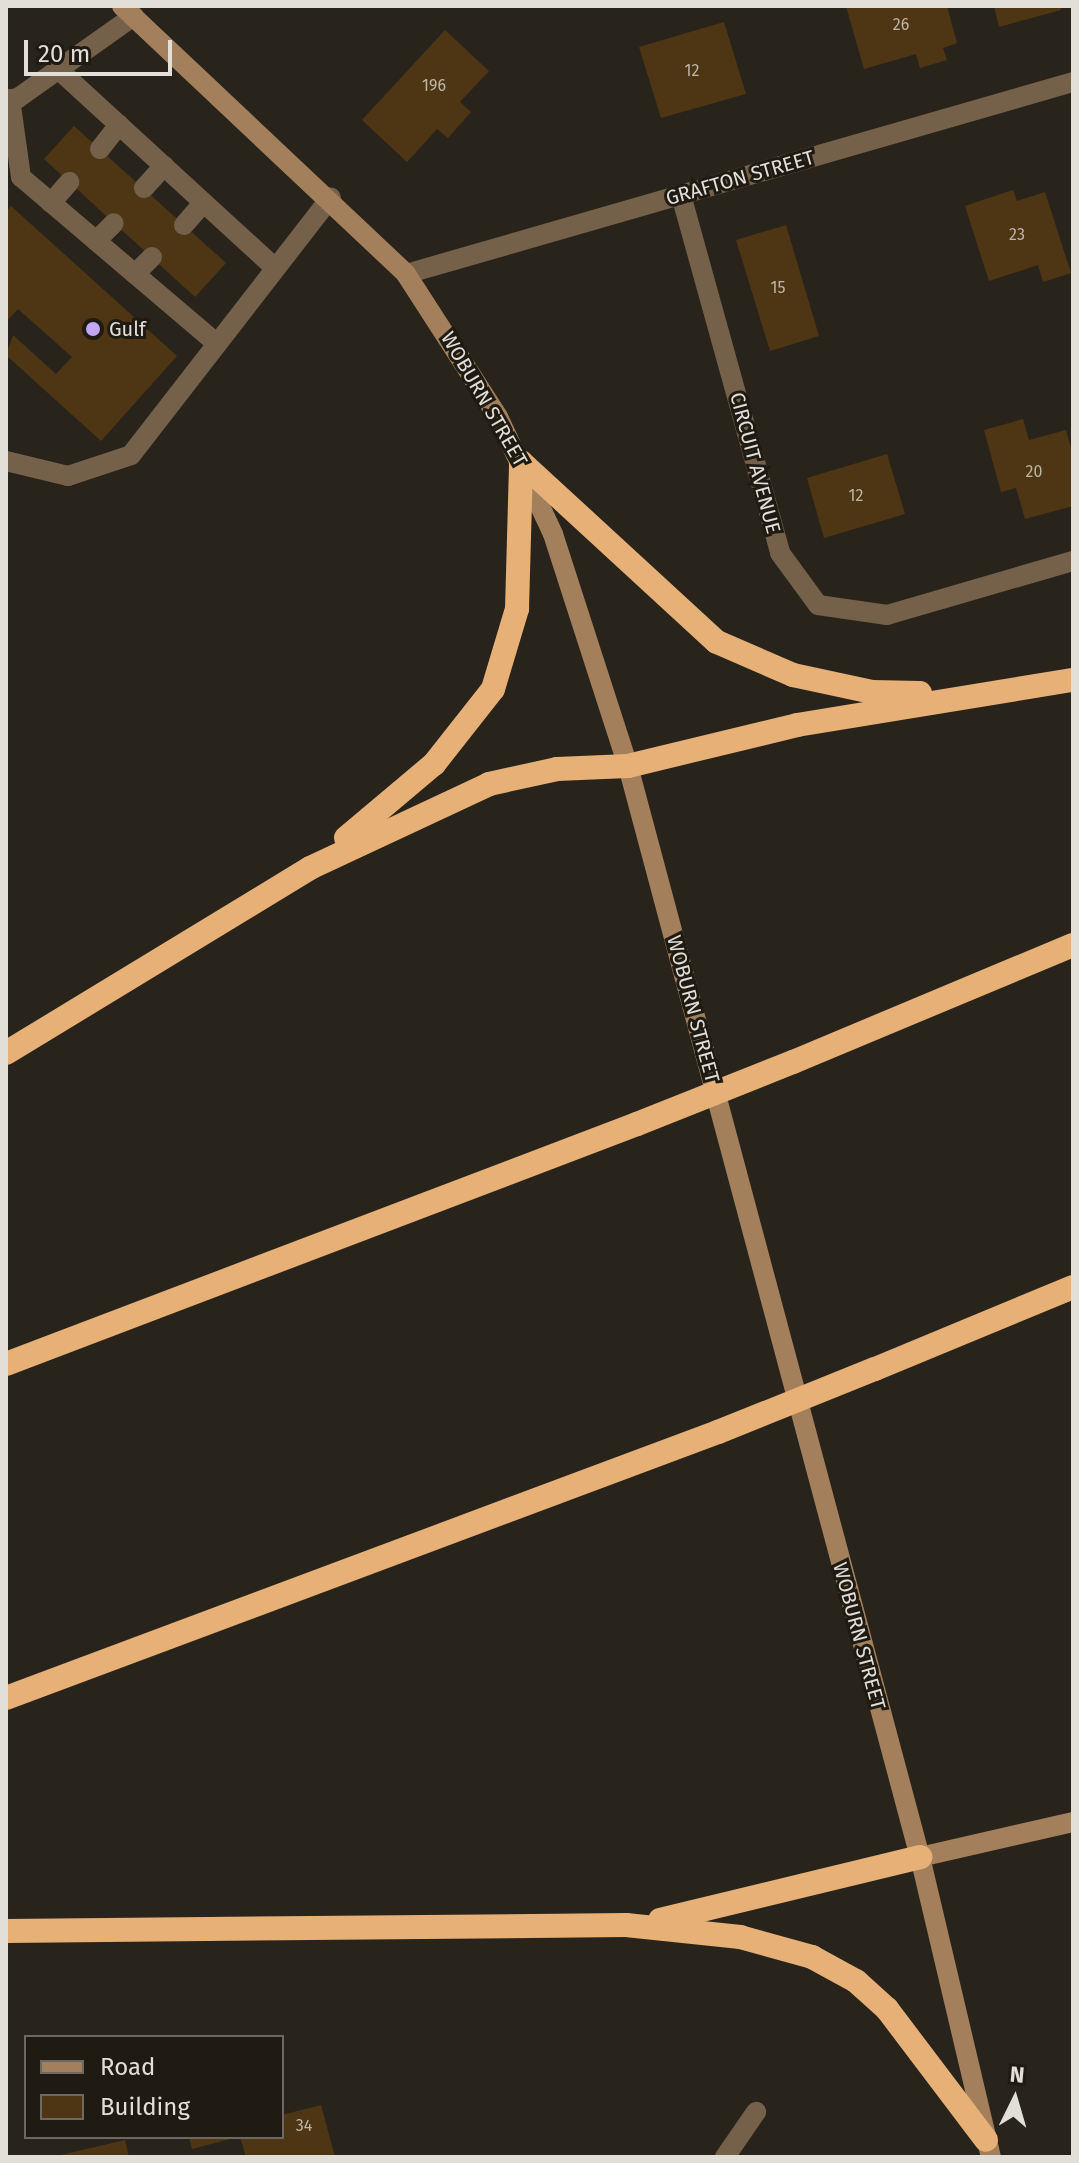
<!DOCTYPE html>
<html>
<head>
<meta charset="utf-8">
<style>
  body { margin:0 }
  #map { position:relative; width:1079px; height:2163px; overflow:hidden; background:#29241b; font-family:"Fira Sans",sans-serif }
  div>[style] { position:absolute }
  .building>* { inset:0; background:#4e3614 }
  .lane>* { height:20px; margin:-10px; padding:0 10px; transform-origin:10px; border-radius:10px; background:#756049 }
  .street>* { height:20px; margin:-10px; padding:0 10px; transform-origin:10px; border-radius:10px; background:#756049 }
  .secondary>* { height:20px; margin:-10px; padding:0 10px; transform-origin:10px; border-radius:10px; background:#a3805b }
  .highway>* { height:24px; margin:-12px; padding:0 12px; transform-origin:12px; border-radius:12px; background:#e7b076 }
  .highway-bridge>* { height:24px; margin:-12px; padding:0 12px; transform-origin:12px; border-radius:12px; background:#e7b076 }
  .dots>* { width:22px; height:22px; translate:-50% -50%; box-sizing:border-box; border:4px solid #1f1b12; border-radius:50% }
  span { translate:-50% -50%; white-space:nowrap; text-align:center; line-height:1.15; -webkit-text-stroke:6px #1f1b12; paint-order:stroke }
  .number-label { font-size:16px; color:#bdb5a8 }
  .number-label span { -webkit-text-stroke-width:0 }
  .street-label { font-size:20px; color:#e2dfd9 }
  .poi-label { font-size:20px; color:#e2dfd9 }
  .left { translate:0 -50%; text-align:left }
  .frame { position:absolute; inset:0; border:8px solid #e2dfd9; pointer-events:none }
  .legend { position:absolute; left:24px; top:2035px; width:260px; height:104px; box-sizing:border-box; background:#1f1b12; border:2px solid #6d6962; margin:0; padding:10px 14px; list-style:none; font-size:24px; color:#e2dfd9 }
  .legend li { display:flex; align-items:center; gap:16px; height:40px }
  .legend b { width:40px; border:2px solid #6d6962 }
  .north { position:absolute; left:975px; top:2059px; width:80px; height:80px; -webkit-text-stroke:6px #1f1b12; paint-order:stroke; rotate:5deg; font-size:22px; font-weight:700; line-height:32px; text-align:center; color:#e2dfd9 }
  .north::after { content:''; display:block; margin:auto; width:28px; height:36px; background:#e2dfd9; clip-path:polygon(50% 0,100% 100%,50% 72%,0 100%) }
  .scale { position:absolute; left:24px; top:40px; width:148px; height:36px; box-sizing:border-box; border:4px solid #e2dfd9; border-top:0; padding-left:10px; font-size:24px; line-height:28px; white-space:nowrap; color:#e2dfd9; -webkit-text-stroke:6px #1f1b12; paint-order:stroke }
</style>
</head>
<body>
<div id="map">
  <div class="building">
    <div style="clip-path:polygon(846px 6px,947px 6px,957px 43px,943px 48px,947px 60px,920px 68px,916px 54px,864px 69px)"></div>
    <div style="clip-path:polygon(994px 6px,1060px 6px,1061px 10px,999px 27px)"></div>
    <div style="clip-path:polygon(724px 22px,746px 94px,661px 118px,639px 47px)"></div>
    <div style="clip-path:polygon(445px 30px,489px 71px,460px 102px,471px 112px,448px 138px,437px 129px,407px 162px,362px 120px)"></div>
    <div style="clip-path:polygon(74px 126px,226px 263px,195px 297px,44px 159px)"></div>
    <div style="clip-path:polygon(1013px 190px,1017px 201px,1045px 192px,1071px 273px,1043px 282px,1038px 265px,989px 281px,965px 206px)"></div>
    <div style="clip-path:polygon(11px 206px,177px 356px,101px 441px,6px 355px,13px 335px,56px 374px,72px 357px,18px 309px,6px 322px,6px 212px)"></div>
    <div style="clip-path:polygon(786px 225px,819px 336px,770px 351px,736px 240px)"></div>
    <div style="clip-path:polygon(1023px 419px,1029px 440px,1066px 430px,1073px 456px,1073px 506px,1025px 519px,1016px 488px,1001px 492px,984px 430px)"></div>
    <div style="clip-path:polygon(887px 454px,905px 514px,824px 538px,807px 478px)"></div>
    <div style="clip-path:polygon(321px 2105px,335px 2157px,246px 2157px,240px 2137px,282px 2137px,282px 2115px)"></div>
    <div style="clip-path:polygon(189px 2137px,234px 2137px,234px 2138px,192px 2149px)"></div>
    <div style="clip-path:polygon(125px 2140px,129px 2157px,57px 2157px,57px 2156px)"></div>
  </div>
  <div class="lane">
    <div style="left:59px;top:70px;width:292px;rotate:42.5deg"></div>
    <div style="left:10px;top:99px;width:79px;rotate:82deg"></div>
    <div style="left:21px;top:177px;width:253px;rotate:40.4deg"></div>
    <div style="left:6px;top:100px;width:12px;rotate:-9deg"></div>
    <div style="left:18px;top:98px;width:142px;rotate:-35.3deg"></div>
    <div style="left:100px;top:149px;width:31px;rotate:-52deg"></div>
    <div style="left:144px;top:188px;width:30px;rotate:-48deg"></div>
    <div style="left:51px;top:203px;width:28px;rotate:-49deg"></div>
    <div style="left:184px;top:225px;width:29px;rotate:-49deg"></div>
    <div style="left:96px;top:241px;width:25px;rotate:-45deg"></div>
    <div style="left:135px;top:274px;width:24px;rotate:-45deg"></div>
    <div style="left:6px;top:461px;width:64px;rotate:13.6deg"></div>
    <div style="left:68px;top:476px;width:66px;rotate:-18.4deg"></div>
    <div style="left:131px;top:455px;width:326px;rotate:-52.2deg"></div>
  </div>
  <div class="street">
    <div style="left:681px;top:195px;width:371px;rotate:74.5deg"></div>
    <div style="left:780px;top:553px;width:64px;rotate:53.8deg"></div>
    <div style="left:818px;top:605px;width:70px;rotate:8.2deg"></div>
    <div style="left:887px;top:615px;width:194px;rotate:-16.2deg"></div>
    <div style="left:406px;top:274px;width:694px;rotate:-16.06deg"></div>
    <div style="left:725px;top:2157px;width:55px;rotate:-55.4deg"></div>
  </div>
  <div class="secondary">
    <div style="left:122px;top:6px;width:390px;rotate:43.3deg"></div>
    <div style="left:406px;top:274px;width:170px;rotate:57.2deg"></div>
    <div style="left:498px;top:417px;width:129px;rotate:64.8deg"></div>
    <div style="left:553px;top:534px;width:244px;rotate:72.1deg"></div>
    <div style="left:628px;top:766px;width:1129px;rotate:75.02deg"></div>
    <div style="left:920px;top:1857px;width:308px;rotate:76.7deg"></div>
    <div style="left:920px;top:1857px;width:157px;rotate:-12.9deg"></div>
  </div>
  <div class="highway">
    <div style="left:521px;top:462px;width:266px;rotate:42.6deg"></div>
    <div style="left:717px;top:642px;width:83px;rotate:23.5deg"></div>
    <div style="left:793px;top:675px;width:81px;rotate:12.1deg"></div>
    <div style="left:872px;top:692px;width:48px;rotate:1.2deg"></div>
    <div style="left:346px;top:838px;width:115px;rotate:-40.1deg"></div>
    <div style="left:434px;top:764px;width:95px;rotate:-51.8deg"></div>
    <div style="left:493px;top:689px;width:84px;rotate:-73.3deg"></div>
    <div style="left:517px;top:609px;width:147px;rotate:-88.4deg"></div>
    <div style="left:6px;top:1053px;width:356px;rotate:-31.3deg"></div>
    <div style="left:310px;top:868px;width:198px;rotate:-25.1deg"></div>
    <div style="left:489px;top:784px;width:70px;rotate:-12.4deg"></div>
    <div style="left:557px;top:769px;width:71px;rotate:-2.4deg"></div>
    <div style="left:628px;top:766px;width:174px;rotate:-13.6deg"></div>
    <div style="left:797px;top:725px;width:280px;rotate:-9.3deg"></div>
    <div style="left:793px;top:1062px;width:303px;rotate:-22.7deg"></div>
    <div style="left:6px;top:1364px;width:675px;rotate:-20.82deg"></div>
    <div style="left:875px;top:1369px;width:214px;rotate:-22.5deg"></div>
    <div style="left:6px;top:1698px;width:760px;rotate:-20.49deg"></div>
    <div style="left:660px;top:1920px;width:268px;rotate:-13.6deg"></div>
    <div style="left:6px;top:1931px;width:620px;rotate:-0.55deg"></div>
    <div style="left:626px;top:1925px;width:115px;rotate:6deg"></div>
    <div style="left:740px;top:1937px;width:75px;rotate:15.5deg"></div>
    <div style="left:812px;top:1957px;width:50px;rotate:28.6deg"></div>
    <div style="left:856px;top:1981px;width:42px;rotate:42.1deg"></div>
    <div style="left:887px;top:2009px;width:164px;rotate:52.9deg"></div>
  </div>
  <div class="highway-bridge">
    <div style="left:637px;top:1124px;width:168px;rotate:-21.7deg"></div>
    <div style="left:718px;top:1432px;width:169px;rotate:-21.9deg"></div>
  </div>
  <div class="dots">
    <div style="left:93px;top:329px;background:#c3a7f2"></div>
  </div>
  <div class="number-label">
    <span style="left:901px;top:25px">26</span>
    <span style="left:692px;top:71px">12</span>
    <span style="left:434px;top:86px">196</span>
    <span style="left:1017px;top:235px">23</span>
    <span style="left:778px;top:288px">15</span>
    <span style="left:1034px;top:472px">20</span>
    <span style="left:856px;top:496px">12</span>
    <span style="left:304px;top:2126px">34</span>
  </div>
  <div class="street-label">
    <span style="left:740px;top:178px;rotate:-16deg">GRAFTON STREET</span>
    <span style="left:484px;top:399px;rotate:60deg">WOBURN STREET</span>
    <span style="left:755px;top:463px;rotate:75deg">CIRCUIT AVENUE</span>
    <span style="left:693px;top:1009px;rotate:75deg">WOBURN STREET</span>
    <span style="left:859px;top:1636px;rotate:75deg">WOBURN STREET</span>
  </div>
  <div class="poi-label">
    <span class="left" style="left:109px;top:329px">Gulf</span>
  </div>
  <div class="frame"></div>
  <ul class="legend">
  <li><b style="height:10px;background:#a3805b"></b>Road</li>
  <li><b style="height:22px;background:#4e3614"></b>Building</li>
  </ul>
  <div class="north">N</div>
  <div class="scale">20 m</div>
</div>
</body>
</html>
